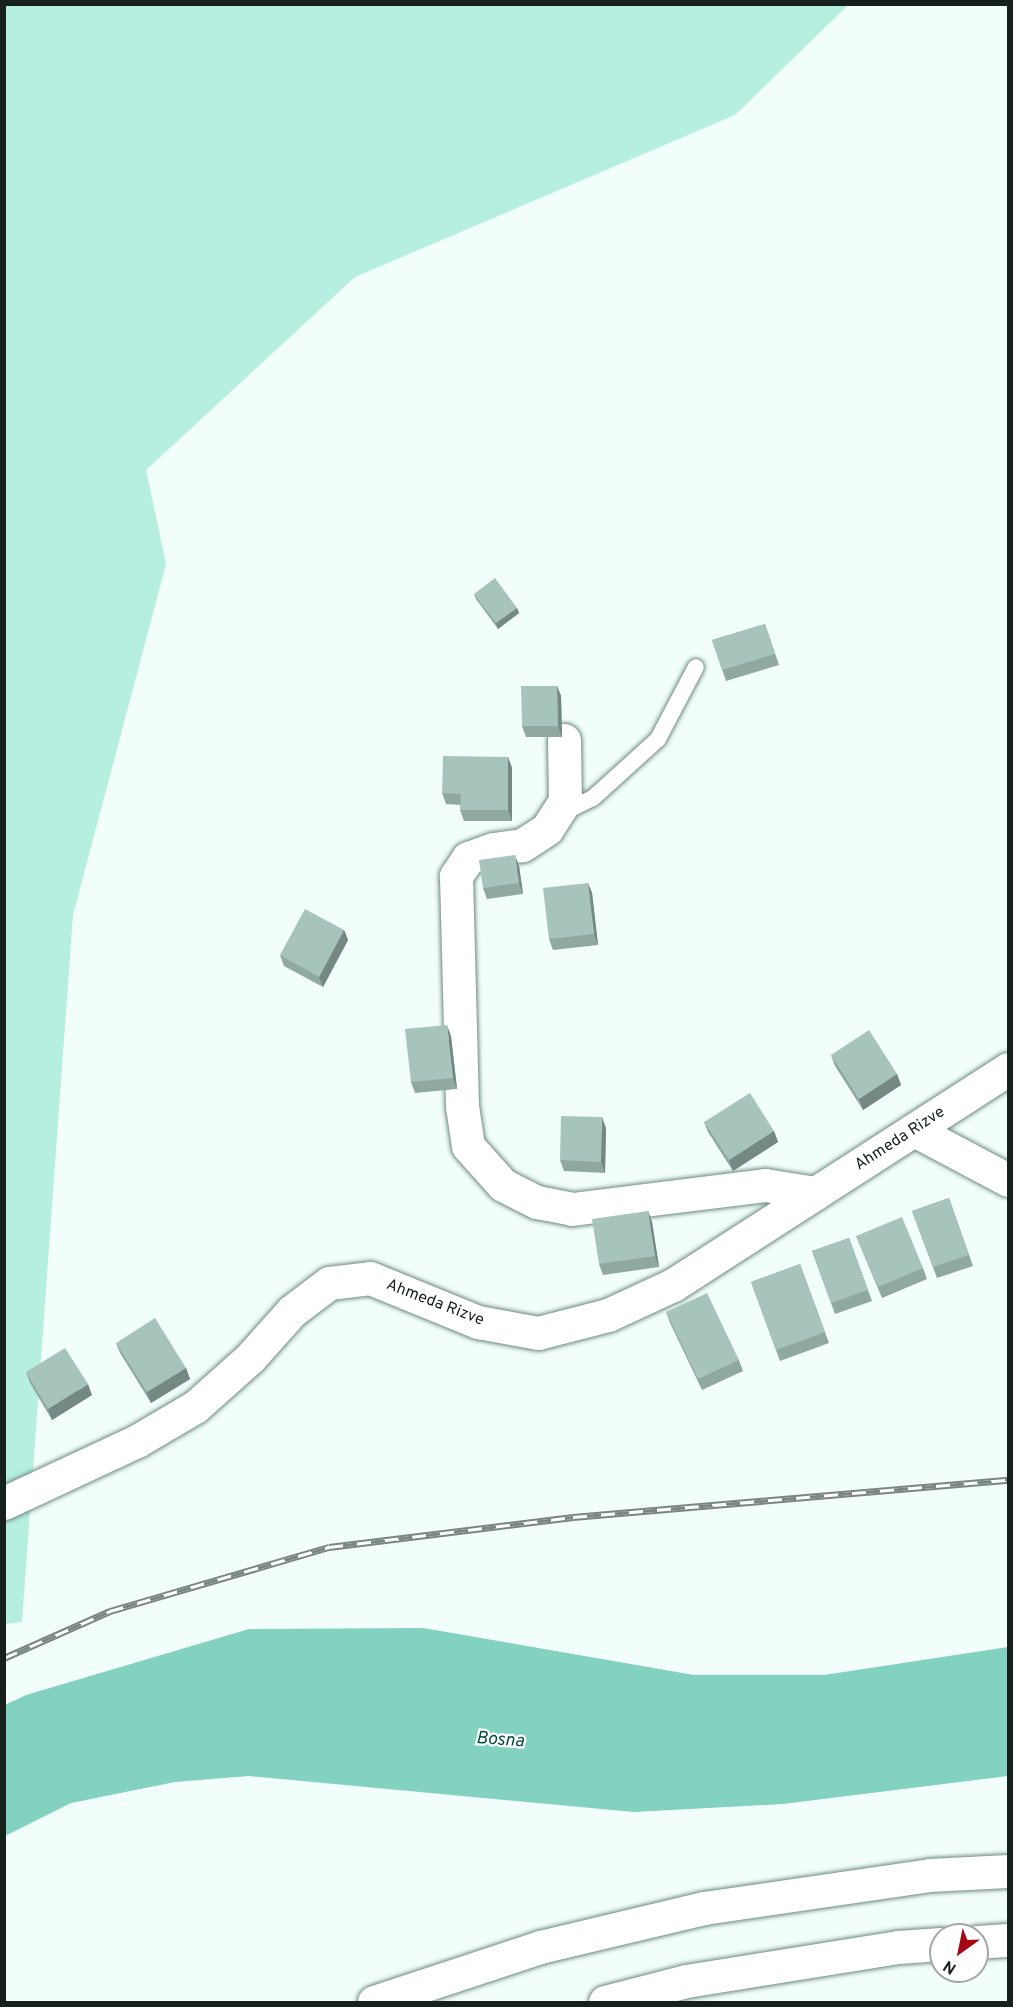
<!DOCTYPE html>
<html>
<head>
<meta charset="utf-8">
<style>
  body { margin:0 }
  #map { position:relative; width:1013px; height:2007px; overflow:hidden; background:#f2fefa; font-family:Overpass,sans-serif }
  div>[style] { position:absolute }
  .green>* { inset:0; background:#b6efe0 }
  .water>* { inset:0; background:#82d2bf }
  .roads { filter:drop-shadow(0 0 2px #6e8a82) drop-shadow(0 0 2px #6e8a82) }
  .lane>* { height:16px; margin:-8px; padding:0 8px; transform-origin:8px; border-radius:8px; background:#fff }
  .street>* { height:33px; margin:-16.5px; padding:0 16.5px; transform-origin:16.5px; border-radius:16.5px; background:#fff }
  .highway>* { height:33px; margin:-16.5px; padding:0 16.5px; transform-origin:16.5px; border-radius:16.5px; background:#fff }
  .rail>* { height:7px; margin-top:-3.5px; transform-origin:0; background:repeating-linear-gradient(90deg,#fff 0 14px,#7b8683 0 28px); box-sizing:border-box; border-block:2px solid #7b8683 }
  .wall>* { inset:0; background:#8fa9a1 }
  .shaded-wall>* { inset:0; background:#748983 }
  .building>* { inset:0; background:#a6c4bb }
  span { translate:-50% -50%; white-space:nowrap; text-align:center; line-height:1.15; -webkit-text-stroke:4.5px #fff; paint-order:stroke }
  .street-label { font-size:16px; color:#16211e }
  .water-label { font-size:18px; color:#024c40; font-style:italic }
  .frame { position:absolute; inset:0; border:6px solid #16211e; pointer-events:none }
  .north { position:absolute; left:929px; top:1923px; width:60px; height:60px; box-sizing:border-box; background:#fff; border:2px solid #a2a6a5; border-radius:50%; rotate:213deg; font-size:16px; font-weight:700; line-height:24px; text-align:center; color:#16211e }
  .north::after { content:''; display:block; margin:auto; width:21px; height:27px; background:#a20713; clip-path:polygon(50% 0,100% 100%,50% 72%,0 100%) }
</style>
</head>
<body>
<div id="map">
  <div class="green">
    <div style="clip-path:polygon(5px 5px,848px 5px,735px 115px,355px 277px,146px 470px,166px 564px,73px 915px,22px 1622px,5px 1624px)"></div>
  </div>
  <div class="water">
    <div style="clip-path:polygon(423px 1628px,694px 1675px,824px 1675px,1008px 1647px,1008px 1776px,783px 1804px,634px 1812px,249px 1776px,175px 1782px,71px 1803px,5px 1836px,5px 1705px,26px 1695px,249px 1629px)"></div>
  </div>
  <div class="roads">
    <div class="lane">
      <div style="left:562px;top:813px;width:34px;rotate:-26deg"></div>
      <div style="left:593px;top:798px;width:88px;rotate:-42.2deg"></div>
      <div style="left:658px;top:739px;width:81px;rotate:-62.2deg"></div>
    </div>
    <div class="street">
      <div style="left:564px;top:740px;width:61px;rotate:89.1deg"></div>
      <div style="left:565px;top:801px;width:33px;rotate:123deg"></div>
      <div style="left:547px;top:829px;width:30px;rotate:147deg"></div>
      <div style="left:522px;top:845px;width:29px;rotate:172deg"></div>
      <div style="left:493px;top:849px;width:27px;rotate:160deg"></div>
      <div style="left:468px;top:858px;width:22px;rotate:124deg"></div>
      <div style="left:456px;top:876px;width:230px;rotate:88.5deg"></div>
      <div style="left:462px;top:1106px;width:40px;rotate:81.5deg"></div>
      <div style="left:468px;top:1146px;width:52px;rotate:48.1deg"></div>
      <div style="left:503px;top:1185px;width:38px;rotate:27deg"></div>
      <div style="left:537px;top:1202px;width:36px;rotate:11deg"></div>
      <div style="left:572px;top:1209px;width:194px;rotate:-7.1deg"></div>
      <div style="left:765px;top:1185px;width:51px;rotate:9.1deg"></div>
      <div style="left:914px;top:1130px;width:106px;rotate:28deg"></div>
      <div style="left:4px;top:1503px;width:147px;rotate:-25deg"></div>
      <div style="left:137px;top:1441px;width:67px;rotate:-30.4deg"></div>
      <div style="left:195px;top:1407px;width:74px;rotate:-41.7deg"></div>
      <div style="left:250px;top:1358px;width:63px;rotate:-48.2deg"></div>
      <div style="left:292px;top:1311px;width:46px;rotate:-37.1deg"></div>
      <div style="left:329px;top:1283px;width:41px;rotate:-7deg"></div>
      <div style="left:370px;top:1278px;width:117px;rotate:22.2deg"></div>
      <div style="left:478px;top:1322px;width:61px;rotate:10.4deg"></div>
      <div style="left:538px;top:1333px;width:72px;rotate:-14.4deg"></div>
      <div style="left:608px;top:1315px;width:72px;rotate:-24.8deg"></div>
      <div style="left:673px;top:1285px;width:399px;rotate:-32.8deg"></div>
    </div>
    <div class="highway">
      <div style="left:977px;top:1942px;width:31px;rotate:-4deg"></div>
      <div style="left:374px;top:2002px;width:175px;rotate:-18.3deg"></div>
      <div style="left:540px;top:1947px;width:169px;rotate:-13.4deg"></div>
      <div style="left:704px;top:1908px;width:227px;rotate:-8.3deg"></div>
      <div style="left:929px;top:1875px;width:79px;rotate:-2.9deg"></div>
      <div style="left:605px;top:2002px;width:84px;rotate:-14.5deg"></div>
      <div style="left:686px;top:1981px;width:215px;rotate:-9.1deg"></div>
      <div style="left:898px;top:1947px;width:43px;rotate:-4deg"></div>
    </div>
  </div>
  <div class="rail">
    <div style="left:4px;top:1658px;width:116px;rotate:-23.9deg"></div>
    <div style="left:110px;top:1611px;width:228px;rotate:-16.3deg"></div>
    <div style="left:329px;top:1547px;width:246px;rotate:-7deg"></div>
    <div style="left:573px;top:1517px;width:437px;rotate:-4.9deg"></div>
  </div>
  <div class="wall">
    <div style="clip-path:polygon(474px 594px,517px 608px,519px 613px,498px 629px,476px 599px)"></div>
    <div style="clip-path:polygon(765px 624px,779px 665px,726px 681px,712px 640px)"></div>
    <div style="clip-path:polygon(557px 686px,561px 696px,562px 737px,526px 737px,522px 726px)"></div>
    <div style="clip-path:polygon(508px 757px,512px 768px,512px 821px,464px 821px,460px 810px,461px 805px,446px 804px,442px 793px)"></div>
    <div style="clip-path:polygon(519px 866px,523px 894px,487px 899px,483px 888px)"></div>
    <div style="clip-path:polygon(588px 883px,592px 893px,598px 945px,553px 950px,549px 939px)"></div>
    <div style="clip-path:polygon(344px 930px,348px 940px,323px 987px,284px 966px,280px 955px)"></div>
    <div style="clip-path:polygon(451px 1036px,457px 1089px,415px 1093px,411px 1082px)"></div>
    <div style="clip-path:polygon(831px 1055px,897px 1074px,901px 1085px,863px 1110px,835px 1066px)"></div>
    <div style="clip-path:polygon(704px 1122px,774px 1131px,778px 1142px,733px 1171px,708px 1132px)"></div>
    <div style="clip-path:polygon(606px 1128px,605px 1173px,564px 1171px,560px 1160px)"></div>
    <div style="clip-path:polygon(949px 1198px,973px 1266px,937px 1278px,912px 1211px)"></div>
    <div style="clip-path:polygon(648px 1211px,652px 1222px,659px 1267px,603px 1275px,599px 1264px)"></div>
    <div style="clip-path:polygon(856px 1236px,923px 1268px,927px 1279px,882px 1298px)"></div>
    <div style="clip-path:polygon(849px 1238px,872px 1301px,835px 1314px,812px 1251px)"></div>
    <div style="clip-path:polygon(800px 1264px,829px 1343px,780px 1361px,751px 1282px)"></div>
    <div style="clip-path:polygon(666px 1312px,739px 1360px,743px 1371px,702px 1390px,670px 1323px)"></div>
    <div style="clip-path:polygon(116px 1343px,186px 1368px,190px 1379px,151px 1403px,120px 1353px)"></div>
    <div style="clip-path:polygon(26px 1372px,92px 1395px,52px 1420px,30px 1383px)"></div>
  </div>
  <div class="shaded-wall">
    <div style="clip-path:polygon(517px 608px,519px 613px,498px 629px,496px 623px)"></div>
    <div style="clip-path:polygon(557px 686px,561px 696px,562px 737px,558px 726px)"></div>
    <div style="clip-path:polygon(508px 757px,512px 768px,512px 821px,508px 810px)"></div>
    <div style="clip-path:polygon(515px 855px,519px 866px,523px 894px,519px 883px)"></div>
    <div style="clip-path:polygon(588px 883px,592px 893px,598px 945px,594px 934px)"></div>
    <div style="clip-path:polygon(344px 930px,348px 940px,323px 987px,319px 977px)"></div>
    <div style="clip-path:polygon(447px 1025px,451px 1036px,457px 1089px,453px 1078px)"></div>
    <div style="clip-path:polygon(897px 1074px,901px 1085px,863px 1110px,859px 1099px)"></div>
    <div style="clip-path:polygon(602px 1117px,606px 1128px,605px 1173px,601px 1162px)"></div>
    <div style="clip-path:polygon(774px 1131px,778px 1142px,733px 1171px,729px 1160px)"></div>
    <div style="clip-path:polygon(648px 1211px,652px 1222px,659px 1267px,655px 1256px)"></div>
    <div style="clip-path:polygon(186px 1368px,190px 1379px,151px 1403px,147px 1392px)"></div>
    <div style="clip-path:polygon(88px 1384px,92px 1395px,52px 1420px,48px 1409px)"></div>
  </div>
  <div class="building">
    <div style="clip-path:polygon(495px 578px,517px 608px,496px 623px,474px 594px)"></div>
    <div style="clip-path:polygon(765px 624px,775px 654px,722px 670px,712px 640px)"></div>
    <div style="clip-path:polygon(521px 686px,557px 686px,558px 726px,522px 726px)"></div>
    <div style="clip-path:polygon(443px 756px,508px 757px,508px 810px,460px 810px,461px 794px,442px 793px)"></div>
    <div style="clip-path:polygon(515px 855px,519px 883px,483px 888px,479px 860px)"></div>
    <div style="clip-path:polygon(588px 883px,594px 934px,549px 939px,543px 888px)"></div>
    <div style="clip-path:polygon(305px 909px,344px 930px,319px 977px,280px 955px)"></div>
    <div style="clip-path:polygon(447px 1025px,453px 1078px,411px 1082px,405px 1029px)"></div>
    <div style="clip-path:polygon(869px 1030px,897px 1074px,859px 1099px,831px 1055px)"></div>
    <div style="clip-path:polygon(750px 1093px,774px 1131px,729px 1160px,704px 1122px)"></div>
    <div style="clip-path:polygon(561px 1116px,602px 1117px,601px 1162px,560px 1160px)"></div>
    <div style="clip-path:polygon(949px 1198px,969px 1255px,933px 1267px,912px 1211px)"></div>
    <div style="clip-path:polygon(648px 1211px,655px 1256px,599px 1264px,592px 1219px)"></div>
    <div style="clip-path:polygon(902px 1217px,923px 1268px,878px 1287px,856px 1236px)"></div>
    <div style="clip-path:polygon(849px 1238px,868px 1290px,831px 1303px,812px 1251px)"></div>
    <div style="clip-path:polygon(800px 1264px,825px 1332px,776px 1350px,751px 1282px)"></div>
    <div style="clip-path:polygon(707px 1293px,739px 1360px,698px 1379px,666px 1312px)"></div>
    <div style="clip-path:polygon(155px 1318px,186px 1368px,147px 1392px,116px 1343px)"></div>
    <div style="clip-path:polygon(65px 1348px,88px 1384px,48px 1409px,26px 1372px)"></div>
  </div>
  <div class="street-label">
    <span style="left:900px;top:1139px;rotate:-33deg">Ahmeda Rizve</span>
    <span style="left:435px;top:1303px;rotate:21deg">Ahmeda Rizve</span>
  </div>
  <div class="water-label">
    <span style="left:500px;top:1741px;rotate:4deg">Bosna</span>
  </div>
  <div class="frame"></div>
  <div class="north">N</div>
</div>
</body>
</html>
